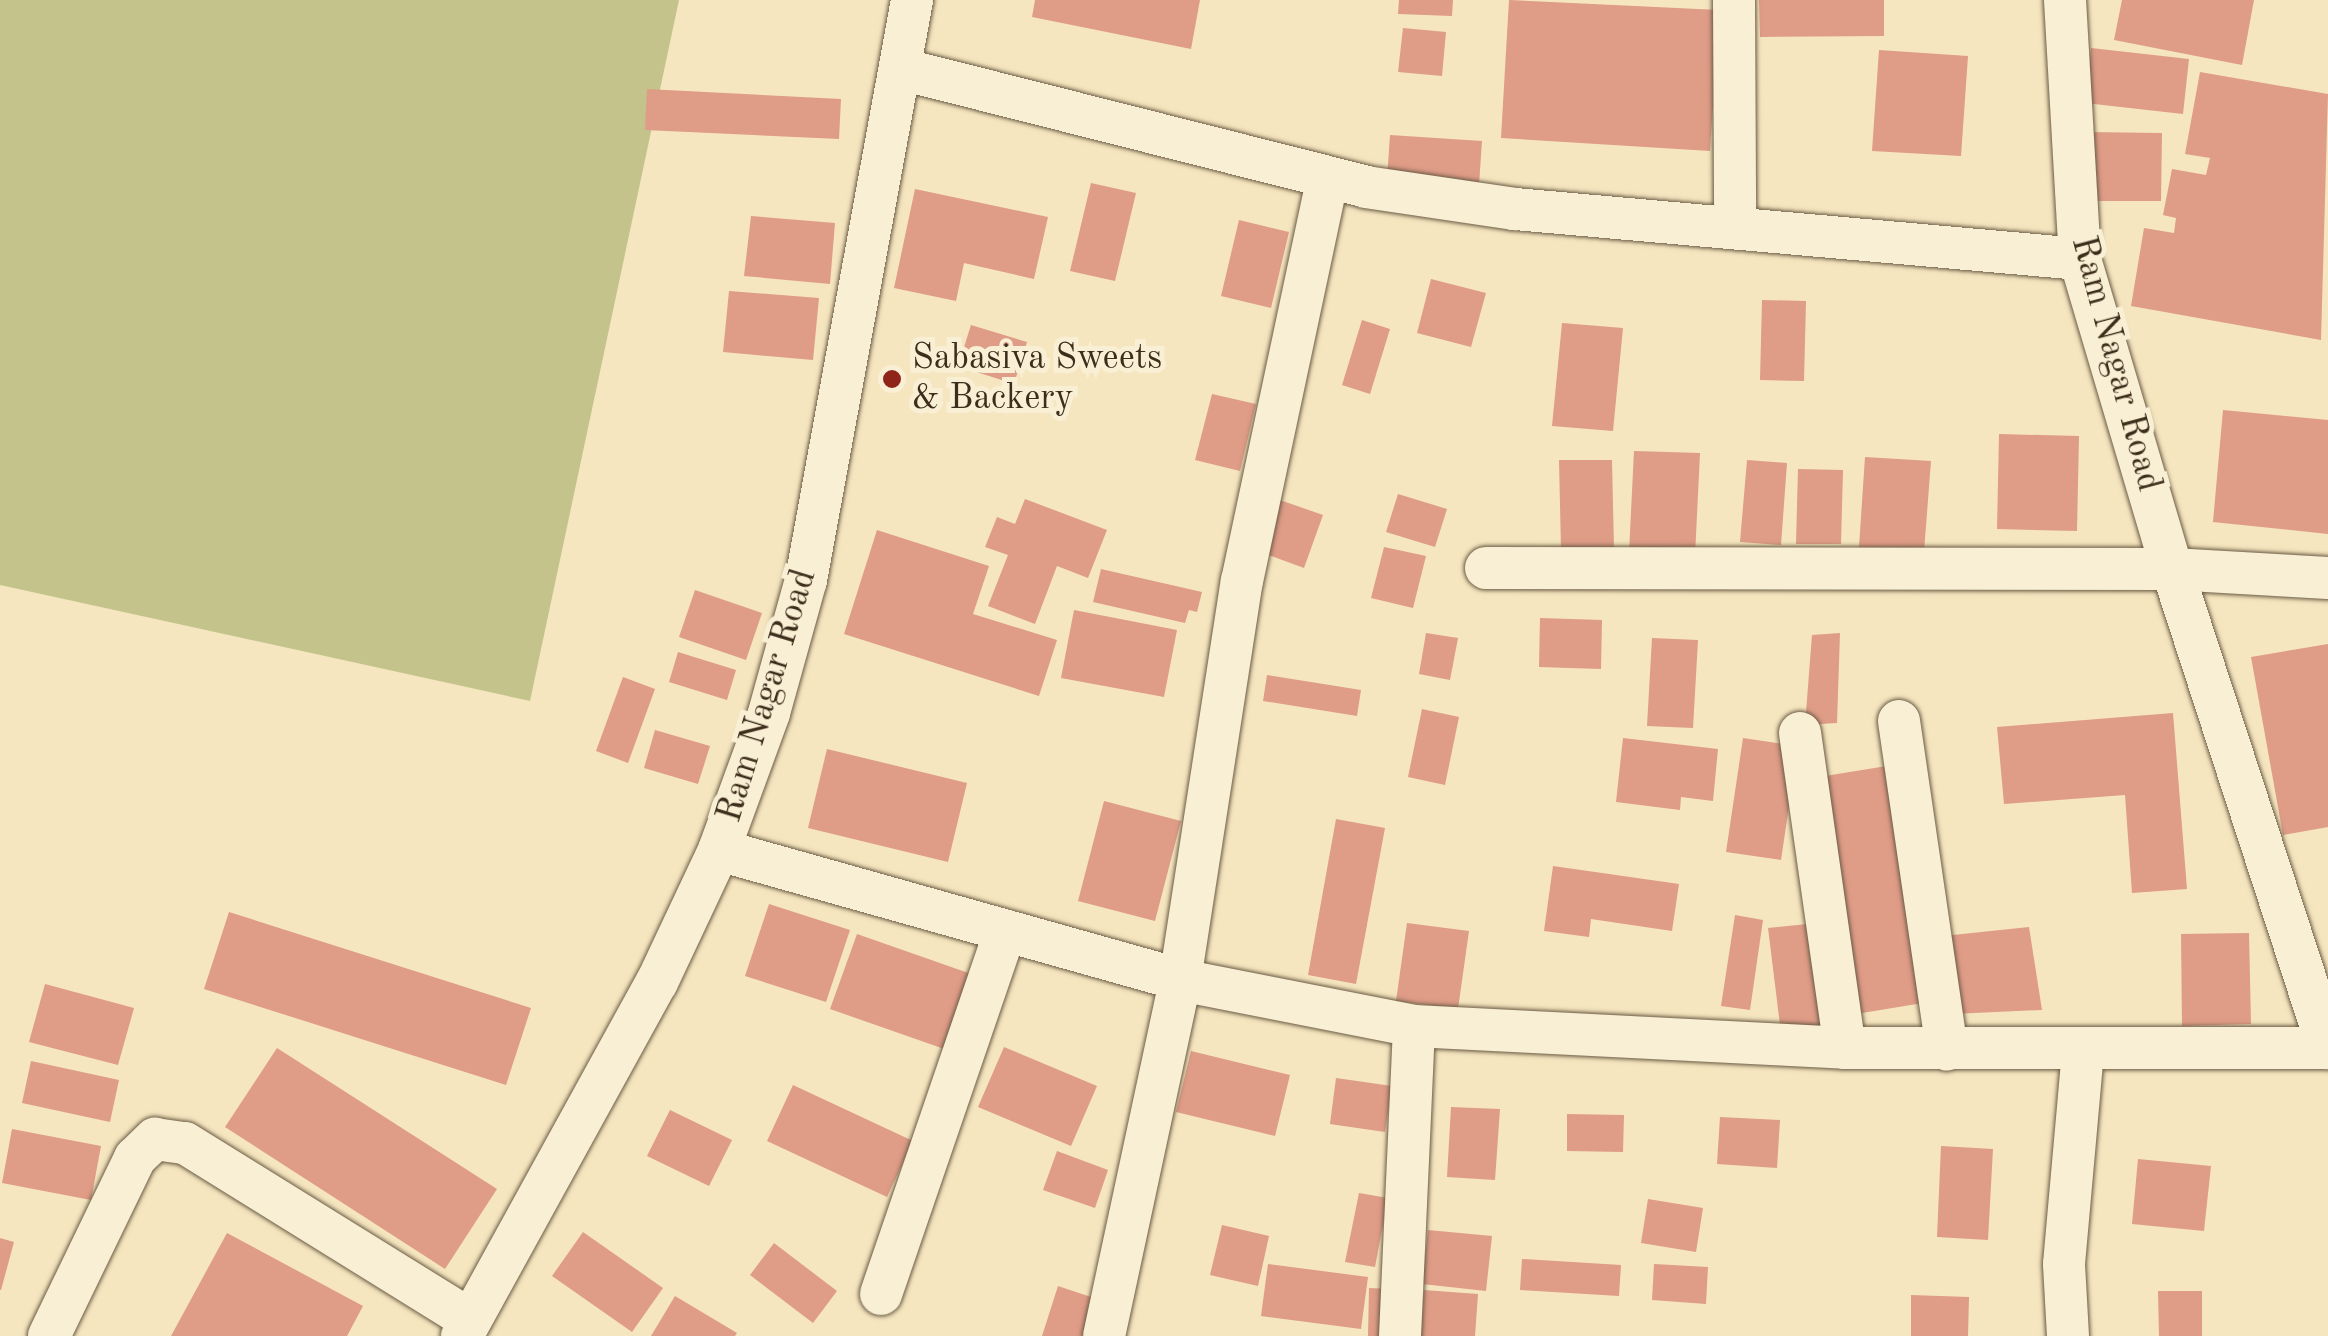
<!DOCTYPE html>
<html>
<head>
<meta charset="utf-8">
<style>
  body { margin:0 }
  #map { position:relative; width:2328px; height:1336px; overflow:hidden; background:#f5e6bf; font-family:"Old Standard TT",serif }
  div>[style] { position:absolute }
  .green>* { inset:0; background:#c4c38c }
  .building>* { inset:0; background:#df9c87 }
  .roads { filter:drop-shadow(0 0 2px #6b5b44) drop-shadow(0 0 2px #6b5b44) }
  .street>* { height:42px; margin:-21px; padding:0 21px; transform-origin:21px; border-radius:21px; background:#f8efd5 }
  .dots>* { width:28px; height:28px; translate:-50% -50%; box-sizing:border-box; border:5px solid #f8efd5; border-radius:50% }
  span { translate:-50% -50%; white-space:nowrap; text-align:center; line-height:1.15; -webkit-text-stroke:10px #f8efd5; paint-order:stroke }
  .poi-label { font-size:35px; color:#3d2d1b }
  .left { translate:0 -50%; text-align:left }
  .street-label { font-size:35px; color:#3d2d1b }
</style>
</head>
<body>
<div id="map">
  <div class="green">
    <div style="clip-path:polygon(0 0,679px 0,530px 701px,0 585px)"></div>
  </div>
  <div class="building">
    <div style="clip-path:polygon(1035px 0,1200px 0,1191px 49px,1032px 17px)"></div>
    <div style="clip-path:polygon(1399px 0,1453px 0,1452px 16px,1398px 14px)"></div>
    <div style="clip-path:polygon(1509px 0,1719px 10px,1710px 151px,1501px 138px)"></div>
    <div style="clip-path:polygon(1759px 0,1884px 0,1884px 36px,1760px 37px)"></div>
    <div style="clip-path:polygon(2122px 0,2254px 0,2242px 65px,2114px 40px)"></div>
    <div style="clip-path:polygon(1403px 28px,1446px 32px,1442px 76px,1398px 72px)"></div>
    <div style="clip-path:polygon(2091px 48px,2189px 59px,2183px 114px,2085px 103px)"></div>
    <div style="clip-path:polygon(1879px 50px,1968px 56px,1961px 156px,1872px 151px)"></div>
    <div style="clip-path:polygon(2200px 72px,2328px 94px,2321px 340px,2131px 306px,2144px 228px,2174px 233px,2176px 218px,2163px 215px,2172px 169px,2206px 175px,2210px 158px,2185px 154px)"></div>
    <div style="clip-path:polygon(647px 89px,841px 99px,839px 139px,645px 130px)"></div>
    <div style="clip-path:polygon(2086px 132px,2162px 133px,2161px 201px,2086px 201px)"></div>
    <div style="clip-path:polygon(1390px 135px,1482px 141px,1479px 185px,1387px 180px)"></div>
    <div style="clip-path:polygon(1091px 183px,1136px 193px,1115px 281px,1070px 271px)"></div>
    <div style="clip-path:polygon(915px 189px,1048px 217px,1034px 279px,964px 263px,956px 301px,894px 288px)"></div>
    <div style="clip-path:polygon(751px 216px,835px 223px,830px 284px,744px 276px)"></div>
    <div style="clip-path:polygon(1239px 220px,1289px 232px,1271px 308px,1221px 296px)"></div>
    <div style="clip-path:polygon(1431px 279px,1486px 293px,1471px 347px,1417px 333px)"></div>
    <div style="clip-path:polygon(729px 291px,819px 298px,813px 360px,723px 352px)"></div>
    <div style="clip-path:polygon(1762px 300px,1806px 301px,1804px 381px,1760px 380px)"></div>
    <div style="clip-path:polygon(1362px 320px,1390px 329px,1370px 394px,1342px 385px)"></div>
    <div style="clip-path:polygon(1562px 323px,1623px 328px,1613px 431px,1552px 426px)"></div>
    <div style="clip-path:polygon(971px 325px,1027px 342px,1014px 384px,958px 366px)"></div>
    <div style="clip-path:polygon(1212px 394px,1256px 404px,1240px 471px,1195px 460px)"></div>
    <div style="clip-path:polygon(2223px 410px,2328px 420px,2328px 534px,2213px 522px)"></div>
    <div style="clip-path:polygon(1999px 434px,2079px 436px,2077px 531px,1997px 529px)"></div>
    <div style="clip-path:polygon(1634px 451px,1700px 453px,1695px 556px,1629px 553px)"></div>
    <div style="clip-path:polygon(1865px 457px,1931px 461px,1924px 552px,1859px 547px)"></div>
    <div style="clip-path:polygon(1559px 460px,1612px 460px,1614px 549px,1561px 549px)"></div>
    <div style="clip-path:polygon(1747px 460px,1787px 463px,1781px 545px,1740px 542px)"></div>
    <div style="clip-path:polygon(1798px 469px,1843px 470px,1841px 544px,1796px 544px)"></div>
    <div style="clip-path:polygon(1398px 494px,1447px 509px,1435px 547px,1386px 532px)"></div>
    <div style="clip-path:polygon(1025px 499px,1107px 530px,1088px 578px,1057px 566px,1035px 624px,988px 606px,1008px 555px,985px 547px,997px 517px,1015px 524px)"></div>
    <div style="clip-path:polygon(1277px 499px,1323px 515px,1304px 568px,1258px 551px)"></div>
    <div style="clip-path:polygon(877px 530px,989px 566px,973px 614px,1057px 640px,1039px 696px,844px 634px)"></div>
    <div style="clip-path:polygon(1384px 547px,1426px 556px,1413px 608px,1371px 598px)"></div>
    <div style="clip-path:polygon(1101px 569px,1202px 592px,1197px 612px,1189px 610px,1185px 623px,1093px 602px)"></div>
    <div style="clip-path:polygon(695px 590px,762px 613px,746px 660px,679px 637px)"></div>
    <div style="clip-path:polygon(1074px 610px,1177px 630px,1164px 697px,1061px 678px)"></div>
    <div style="clip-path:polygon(1540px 618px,1602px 620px,1601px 669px,1539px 667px)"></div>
    <div style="clip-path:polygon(1426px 633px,1458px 638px,1450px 680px,1419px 674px)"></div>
    <div style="clip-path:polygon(1840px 633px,1837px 723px,1805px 725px,1812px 635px)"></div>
    <div style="clip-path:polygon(1652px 638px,1698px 640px,1693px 728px,1647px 726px)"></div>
    <div style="clip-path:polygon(2328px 644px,2328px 827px,2283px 835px,2251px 657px)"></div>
    <div style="clip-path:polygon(678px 652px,736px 670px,727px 700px,669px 682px)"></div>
    <div style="clip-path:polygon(1267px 675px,1361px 690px,1357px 716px,1263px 701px)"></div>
    <div style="clip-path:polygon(623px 677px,655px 689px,628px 763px,596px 751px)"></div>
    <div style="clip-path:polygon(1422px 709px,1459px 717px,1445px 785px,1408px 777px)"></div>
    <div style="clip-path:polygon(2173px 713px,2187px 889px,2132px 893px,2125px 795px,2004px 804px,1997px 727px)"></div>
    <div style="clip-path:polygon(655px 730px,710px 746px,698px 784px,644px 768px)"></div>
    <div style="clip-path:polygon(1623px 738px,1718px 749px,1713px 801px,1681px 797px,1680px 810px,1616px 802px)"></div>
    <div style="clip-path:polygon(1743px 738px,1798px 746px,1781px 860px,1726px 852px)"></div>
    <div style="clip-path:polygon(827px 749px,967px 783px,948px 862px,808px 828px)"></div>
    <div style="clip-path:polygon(1899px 764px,1935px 1001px,1856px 1014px,1819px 777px)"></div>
    <div style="clip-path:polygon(1104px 801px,1181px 821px,1155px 921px,1078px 901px)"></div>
    <div style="clip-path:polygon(1336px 819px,1385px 828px,1356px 984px,1308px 975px)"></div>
    <div style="clip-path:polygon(1553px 866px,1679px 884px,1672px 931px,1591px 919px,1589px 937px,1544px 931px)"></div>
    <div style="clip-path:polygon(769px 904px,850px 930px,826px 1002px,745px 976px)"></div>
    <div style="clip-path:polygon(229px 912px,531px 1008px,506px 1085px,204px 989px)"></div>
    <div style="clip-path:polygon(1735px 915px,1763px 920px,1750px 1010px,1721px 1006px)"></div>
    <div style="clip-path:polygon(1407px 923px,1469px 931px,1458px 1009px,1396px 1001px)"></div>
    <div style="clip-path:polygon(1817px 923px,1829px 1027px,1781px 1033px,1768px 928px)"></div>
    <div style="clip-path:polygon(2029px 927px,2042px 1010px,1952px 1014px,1943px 936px)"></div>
    <div style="clip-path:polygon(2249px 933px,2251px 1024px,2182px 1026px,2181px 934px)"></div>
    <div style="clip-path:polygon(857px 934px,977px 976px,950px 1051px,830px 1009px)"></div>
    <div style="clip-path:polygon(45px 984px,134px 1008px,118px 1065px,29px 1042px)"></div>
    <div style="clip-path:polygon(1004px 1047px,1097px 1086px,1071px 1146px,978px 1107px)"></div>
    <div style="clip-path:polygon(277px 1048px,497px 1189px,445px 1269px,225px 1127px)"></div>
    <div style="clip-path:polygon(1191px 1051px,1290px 1075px,1275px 1136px,1176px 1112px)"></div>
    <div style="clip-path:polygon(31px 1061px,119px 1080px,110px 1122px,22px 1103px)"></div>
    <div style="clip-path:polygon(1336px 1078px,1392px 1086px,1385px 1132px,1330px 1124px)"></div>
    <div style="clip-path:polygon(793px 1085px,913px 1141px,887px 1197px,767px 1141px)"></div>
    <div style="clip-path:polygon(1451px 1107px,1500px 1109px,1495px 1180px,1447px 1177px)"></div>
    <div style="clip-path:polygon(670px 1110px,732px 1140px,709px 1186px,647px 1156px)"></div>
    <div style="clip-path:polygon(1567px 1114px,1624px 1115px,1623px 1152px,1567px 1151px)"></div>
    <div style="clip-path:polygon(1720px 1117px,1780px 1120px,1777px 1168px,1717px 1164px)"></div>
    <div style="clip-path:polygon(12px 1129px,101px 1146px,91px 1200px,2px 1183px)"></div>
    <div style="clip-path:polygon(1941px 1146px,1993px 1149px,1988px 1240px,1937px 1237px)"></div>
    <div style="clip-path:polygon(1057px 1151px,1108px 1170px,1095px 1208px,1043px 1190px)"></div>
    <div style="clip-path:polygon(2138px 1159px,2211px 1166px,2204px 1231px,2132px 1224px)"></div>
    <div style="clip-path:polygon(1359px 1193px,1388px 1198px,1375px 1267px,1345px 1262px)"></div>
    <div style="clip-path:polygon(1648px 1199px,1703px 1208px,1696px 1252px,1641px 1243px)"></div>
    <div style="clip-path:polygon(1222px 1225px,1269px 1236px,1258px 1286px,1210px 1275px)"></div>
    <div style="clip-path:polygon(1428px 1230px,1492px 1236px,1486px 1291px,1422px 1284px)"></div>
    <div style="clip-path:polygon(583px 1232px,663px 1288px,632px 1332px,552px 1276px)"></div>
    <div style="clip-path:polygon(227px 1233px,363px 1306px,347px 1336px,171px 1336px)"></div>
    <div style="clip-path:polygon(0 1238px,14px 1242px,1px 1290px,0 1290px)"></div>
    <div style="clip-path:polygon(774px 1243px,837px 1291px,813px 1323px,750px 1275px)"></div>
    <div style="clip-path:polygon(1522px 1259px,1621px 1265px,1619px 1296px,1520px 1290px)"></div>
    <div style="clip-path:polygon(1268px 1264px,1368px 1277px,1361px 1329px,1261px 1316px)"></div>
    <div style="clip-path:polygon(1654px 1264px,1708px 1267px,1706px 1304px,1652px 1300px)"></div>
    <div style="clip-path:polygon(1058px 1286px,1103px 1301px,1091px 1336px,1042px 1336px)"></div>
    <div style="clip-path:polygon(1369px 1288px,1392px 1289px,1391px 1336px,1368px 1336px)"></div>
    <div style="clip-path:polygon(1424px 1290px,1478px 1294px,1475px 1336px,1420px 1336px)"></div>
    <div style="clip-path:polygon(2158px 1291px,2202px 1291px,2202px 1336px,2159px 1336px)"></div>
    <div style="clip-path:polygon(1911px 1295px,1969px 1297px,1968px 1336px,1911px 1336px)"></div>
    <div style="clip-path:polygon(675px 1296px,737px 1333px,735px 1336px,651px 1336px)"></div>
  </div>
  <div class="roads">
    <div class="street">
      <div style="left:1734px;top:0;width:228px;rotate:89.7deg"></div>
      <div style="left:2065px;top:0;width:259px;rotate:86.7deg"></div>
      <div style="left:2080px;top:259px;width:323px;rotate:73.5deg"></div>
      <div style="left:2172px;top:569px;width:156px;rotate:3.3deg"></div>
      <div style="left:905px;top:70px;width:476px;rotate:14.2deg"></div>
      <div style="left:1366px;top:187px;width:151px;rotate:8.4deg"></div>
      <div style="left:1515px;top:209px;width:567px;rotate:5.06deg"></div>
      <div style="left:1486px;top:568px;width:686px;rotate:0.08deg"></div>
      <div style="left:2172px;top:569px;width:504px;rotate:71.96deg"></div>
      <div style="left:1899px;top:721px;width:332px;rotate:81.7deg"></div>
      <div style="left:1800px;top:733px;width:318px;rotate:81.9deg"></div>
      <div style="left:719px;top:850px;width:479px;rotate:15.7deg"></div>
      <div style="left:1180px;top:980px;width:238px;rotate:11.1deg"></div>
      <div style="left:1414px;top:1026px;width:432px;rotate:2.9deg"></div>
      <div style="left:1845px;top:1048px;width:480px"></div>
      <div style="left:881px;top:1294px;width:384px;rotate:-71.1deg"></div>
      <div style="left:49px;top:1336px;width:198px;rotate:-64.2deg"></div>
      <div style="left:135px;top:1158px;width:28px;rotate:-44deg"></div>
      <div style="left:155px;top:1139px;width:30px;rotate:8deg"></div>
      <div style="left:185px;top:1143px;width:334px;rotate:31.8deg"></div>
      <div style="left:462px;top:1336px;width:404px;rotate:-61.2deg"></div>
      <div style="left:657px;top:982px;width:146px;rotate:-64.8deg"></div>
      <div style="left:719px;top:850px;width:146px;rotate:-69.9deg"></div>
      <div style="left:769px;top:713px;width:138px;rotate:-74.5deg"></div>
      <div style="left:806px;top:580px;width:590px;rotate:-79.64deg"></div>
      <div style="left:1104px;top:1336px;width:364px;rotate:-77.9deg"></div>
      <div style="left:1180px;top:980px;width:404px;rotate:-81.2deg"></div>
      <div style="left:1242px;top:581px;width:412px;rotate:-78deg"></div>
      <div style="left:1400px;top:1336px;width:310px;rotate:-87.4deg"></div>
      <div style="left:2068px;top:1336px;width:72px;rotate:-93.2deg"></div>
      <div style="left:2064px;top:1264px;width:215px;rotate:-84.9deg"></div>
    </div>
  </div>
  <div class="dots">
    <div style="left:892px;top:379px;background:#8f2418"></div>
  </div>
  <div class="poi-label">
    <span class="left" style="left:912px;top:379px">Sabasiva Sweets<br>&amp; Backery</span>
  </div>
  <div class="street-label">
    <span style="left:2115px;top:364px;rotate:75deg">Ram Nagar Road</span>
    <span style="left:768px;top:696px;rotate:-73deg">Ram Nagar Road</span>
  </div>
</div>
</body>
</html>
